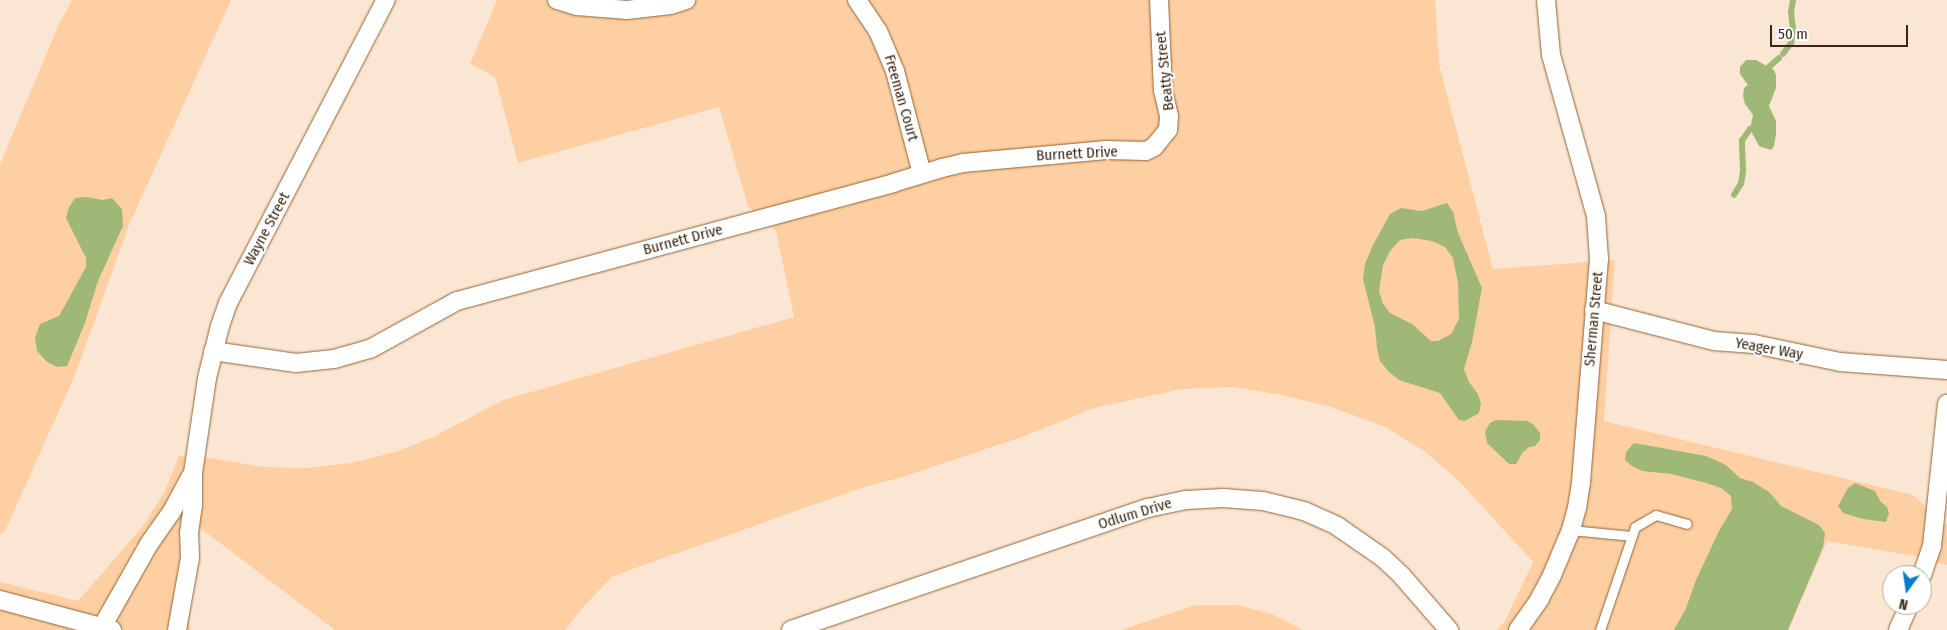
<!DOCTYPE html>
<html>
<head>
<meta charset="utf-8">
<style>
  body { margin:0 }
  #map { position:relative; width:1947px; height:630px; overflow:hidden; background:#fbe6d3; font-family:"Fira Sans Condensed",sans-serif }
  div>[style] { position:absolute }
  .green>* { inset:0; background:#fecfa3 }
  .water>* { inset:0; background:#9fb777 }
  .stream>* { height:5.5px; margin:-2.75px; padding:0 2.75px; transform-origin:2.75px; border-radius:2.75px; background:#9fb777 }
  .roads { filter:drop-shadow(0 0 1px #8f6233) drop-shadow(0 0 1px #8f6233) }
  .service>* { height:9px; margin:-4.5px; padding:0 4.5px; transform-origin:4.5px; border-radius:4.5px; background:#fff }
  .minor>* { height:18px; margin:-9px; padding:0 9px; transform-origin:9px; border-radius:9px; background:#fff }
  span { translate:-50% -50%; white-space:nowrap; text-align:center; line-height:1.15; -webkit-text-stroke:4px #fff; paint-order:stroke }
  .street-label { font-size:15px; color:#3b2714 }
  .north { position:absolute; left:1882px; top:565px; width:50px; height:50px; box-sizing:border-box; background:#fff; border:1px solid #b1a9a1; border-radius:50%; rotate:194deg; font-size:14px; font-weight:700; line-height:20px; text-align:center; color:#3b2714 }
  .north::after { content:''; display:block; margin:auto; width:18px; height:22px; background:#067fc8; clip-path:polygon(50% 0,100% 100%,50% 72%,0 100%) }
  .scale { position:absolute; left:1770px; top:25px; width:138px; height:22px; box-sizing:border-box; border:2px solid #3b2714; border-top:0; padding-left:6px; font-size:15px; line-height:18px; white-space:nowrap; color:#3b2714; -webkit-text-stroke:4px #fff; paint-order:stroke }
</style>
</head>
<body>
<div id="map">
  <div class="green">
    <div style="clip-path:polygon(72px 0,231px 0,129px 225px,75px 375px,5px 531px,0 534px,0 164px,59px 24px)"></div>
    <div style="clip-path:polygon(497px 0,1435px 0,1439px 64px,1493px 269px,1615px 260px,1604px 421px,1913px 495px,1947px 525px,1947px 565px,1914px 556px,1827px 541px,1788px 630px,1497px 630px,1505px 621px,1533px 562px,1459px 481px,1424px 451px,1385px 427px,1331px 407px,1282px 395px,1233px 387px,1182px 389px,1098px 407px,1022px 437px,899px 478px,861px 488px,613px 576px,584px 606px,565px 630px,335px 630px,200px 528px,189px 623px,191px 630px,0 630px,0 582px,78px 601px,143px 526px,164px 493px,179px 456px,216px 459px,263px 467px,306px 468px,351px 463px,395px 452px,431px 438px,503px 400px,794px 317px,776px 231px,748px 206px,719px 107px,518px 163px,495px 77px,470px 64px)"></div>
    <div style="clip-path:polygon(1196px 605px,1238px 605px,1272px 614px,1303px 630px,1121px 630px)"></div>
  </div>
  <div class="water">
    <div style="clip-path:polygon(1746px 60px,1756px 60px,1774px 70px,1776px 75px,1776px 88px,1769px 106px,1776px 121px,1776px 134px,1774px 146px,1771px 150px,1759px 146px,1750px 129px,1753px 115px,1745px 104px,1743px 96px,1744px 88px,1748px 85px,1740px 74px,1740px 67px)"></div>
    <div style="clip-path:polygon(86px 197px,103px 200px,112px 198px,122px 209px,123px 226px,98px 281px,85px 323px,67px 366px,57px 367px,47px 362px,37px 351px,35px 338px,40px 324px,59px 316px,86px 267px,86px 258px,66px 218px,69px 207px,75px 198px)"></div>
    <div style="clip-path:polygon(evenodd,1447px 203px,1453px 212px,1458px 233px,1482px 288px,1472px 342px,1464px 369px,1469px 382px,1478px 394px,1481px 404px,1479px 413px,1465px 421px,1459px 420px,1440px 393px,1399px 380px,1389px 372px,1380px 361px,1377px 348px,1375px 327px,1363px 279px,1365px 264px,1373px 245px,1390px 214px,1401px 208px,1422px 211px,1447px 203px,1412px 238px,1432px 241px,1445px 247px,1453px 258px,1458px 283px,1459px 319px,1451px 334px,1438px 341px,1431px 341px,1412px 324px,1390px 313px,1383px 304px,1379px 291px,1383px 265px,1390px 251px,1400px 240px,1412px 238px)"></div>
    <div style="clip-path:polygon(1496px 420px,1527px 421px,1533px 424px,1540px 433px,1540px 440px,1535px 446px,1529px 447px,1523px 452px,1516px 464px,1509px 464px,1487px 443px,1485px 432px,1490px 423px)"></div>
    <div style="clip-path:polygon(1634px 443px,1706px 456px,1726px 465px,1740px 478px,1753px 482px,1769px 492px,1781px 506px,1819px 525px,1825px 533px,1823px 547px,1788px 630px,1674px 630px,1686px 608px,1696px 580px,1719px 531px,1732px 509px,1731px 496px,1721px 488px,1706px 483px,1671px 474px,1642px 471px,1632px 466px,1625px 460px,1626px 452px)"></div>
    <div style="clip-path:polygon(1855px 483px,1875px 491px,1880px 501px,1887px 507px,1889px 513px,1886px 522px,1863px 519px,1843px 513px,1838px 506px,1848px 488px)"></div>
  </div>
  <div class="stream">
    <div style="left:1783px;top:54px;width:14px;rotate:-54deg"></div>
    <div style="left:1791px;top:43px;width:14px;rotate:-82deg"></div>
    <div style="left:1793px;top:29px;width:16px;rotate:-97deg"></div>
    <div style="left:1791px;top:13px;width:13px;rotate:-81deg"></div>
    <div style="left:1769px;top:67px;width:13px;rotate:-42deg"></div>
    <div style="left:1734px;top:195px;width:13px;rotate:-58deg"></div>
    <div style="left:1741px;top:184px;width:13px;rotate:-81deg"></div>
    <div style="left:1743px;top:171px;width:30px;rotate:-92deg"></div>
    <div style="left:1742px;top:141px;width:14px;rotate:-56deg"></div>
  </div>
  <div class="roads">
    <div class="service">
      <div style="left:1571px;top:530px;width:61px;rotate:5.6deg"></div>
      <div style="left:1600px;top:630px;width:109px;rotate:-71.2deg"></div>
      <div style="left:1635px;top:527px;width:24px;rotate:-30deg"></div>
      <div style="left:1656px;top:515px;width:32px;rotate:16deg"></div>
    </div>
    <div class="minor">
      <div style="left:557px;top:0;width:21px;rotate:17deg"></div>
      <div style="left:577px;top:6px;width:50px;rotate:4.6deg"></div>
      <div style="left:627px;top:10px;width:44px;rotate:-6.5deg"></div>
      <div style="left:671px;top:5px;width:16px;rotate:-18deg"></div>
      <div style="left:857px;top:0;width:37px;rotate:56deg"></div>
      <div style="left:878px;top:31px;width:43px;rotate:67deg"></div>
      <div style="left:895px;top:71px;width:106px;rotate:75.3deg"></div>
      <div style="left:1594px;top:310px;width:124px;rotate:14.5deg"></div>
      <div style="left:1714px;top:341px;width:40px;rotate:4.3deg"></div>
      <div style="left:1754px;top:344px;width:88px;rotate:11.8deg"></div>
      <div style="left:1840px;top:362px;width:107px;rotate:4.3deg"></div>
      <div style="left:213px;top:351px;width:84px;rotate:8.2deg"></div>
      <div style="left:296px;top:363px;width:38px;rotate:-6deg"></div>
      <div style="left:334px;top:359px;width:37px;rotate:-16deg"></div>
      <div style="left:370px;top:349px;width:99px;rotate:-28.9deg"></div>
      <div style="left:457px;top:301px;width:452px;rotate:-15.1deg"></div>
      <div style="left:893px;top:183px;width:51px;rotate:-17deg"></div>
      <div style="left:942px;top:168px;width:22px;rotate:-13deg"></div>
      <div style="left:963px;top:163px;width:144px;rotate:-5.2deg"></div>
      <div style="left:1106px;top:150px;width:40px;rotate:1.4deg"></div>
      <div style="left:1146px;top:151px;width:9px;rotate:-27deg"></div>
      <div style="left:1154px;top:147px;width:22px;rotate:-51deg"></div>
      <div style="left:1168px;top:130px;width:14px;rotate:-86deg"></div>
      <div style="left:1169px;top:116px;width:26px;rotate:-103deg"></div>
      <div style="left:1163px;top:91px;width:91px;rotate:-92.5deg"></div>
      <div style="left:1922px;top:575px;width:31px;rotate:-71deg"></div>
      <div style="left:1932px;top:546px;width:143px;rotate:-84deg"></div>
      <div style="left:0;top:600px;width:116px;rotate:15deg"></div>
      <div style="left:102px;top:627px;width:95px;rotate:-60.5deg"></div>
      <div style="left:149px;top:544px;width:38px;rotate:-55deg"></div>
      <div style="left:171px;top:513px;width:42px;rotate:-61.6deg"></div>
      <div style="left:177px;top:630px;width:73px;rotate:-79.8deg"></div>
      <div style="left:190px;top:558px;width:25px;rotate:-92deg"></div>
      <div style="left:189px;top:533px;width:27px;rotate:-82deg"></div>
      <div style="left:193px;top:506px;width:33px;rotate:-90deg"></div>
      <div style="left:193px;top:473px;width:96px;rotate:-81.6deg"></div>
      <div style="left:207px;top:378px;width:54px;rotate:-76deg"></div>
      <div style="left:220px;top:326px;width:24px;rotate:-71deg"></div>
      <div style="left:228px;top:303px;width:342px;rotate:-62.5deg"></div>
      <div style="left:791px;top:630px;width:377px;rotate:-18.9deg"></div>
      <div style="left:1148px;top:508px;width:39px;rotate:-12deg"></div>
      <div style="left:1186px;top:500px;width:37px;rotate:-3deg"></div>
      <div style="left:1223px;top:498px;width:40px;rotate:4.3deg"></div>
      <div style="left:1263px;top:501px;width:42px;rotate:13.7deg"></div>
      <div style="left:1304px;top:511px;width:36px;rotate:24deg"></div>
      <div style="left:1337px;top:526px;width:56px;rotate:34.8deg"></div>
      <div style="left:1383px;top:558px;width:26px;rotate:43deg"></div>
      <div style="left:1402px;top:576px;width:72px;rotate:49deg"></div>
      <div style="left:1518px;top:630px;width:39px;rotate:-55deg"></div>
      <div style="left:1540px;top:598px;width:26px;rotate:-62deg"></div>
      <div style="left:1552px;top:575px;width:49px;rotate:-67.1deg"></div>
      <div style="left:1571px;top:530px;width:23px;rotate:-75deg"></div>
      <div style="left:1577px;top:508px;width:26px;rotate:-81deg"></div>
      <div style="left:1581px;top:482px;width:224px;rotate:-85.4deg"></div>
      <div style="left:1599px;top:259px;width:43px;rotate:-94deg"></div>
      <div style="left:1596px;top:216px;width:167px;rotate:-105.6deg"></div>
      <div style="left:1551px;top:55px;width:55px;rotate:-95.2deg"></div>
      <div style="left:1898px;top:630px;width:27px;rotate:-66deg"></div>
    </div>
  </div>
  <div class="street-label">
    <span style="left:1165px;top:71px;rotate:-96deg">Beatty Street</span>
    <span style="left:901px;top:98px;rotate:74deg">Freeman Court</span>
    <span style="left:1077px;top:154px;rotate:-3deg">Burnett Drive</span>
    <span style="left:267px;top:229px;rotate:-62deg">Wayne Street</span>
    <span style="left:683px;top:240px;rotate:-15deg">Burnett Drive</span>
    <span style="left:1594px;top:319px;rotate:-85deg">Sherman Street</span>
    <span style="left:1769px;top:349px;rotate:10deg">Yeager Way</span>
    <span style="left:1135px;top:514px;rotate:-17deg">Odlum Drive</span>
  </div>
  <div class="north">N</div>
  <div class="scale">50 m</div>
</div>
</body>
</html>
